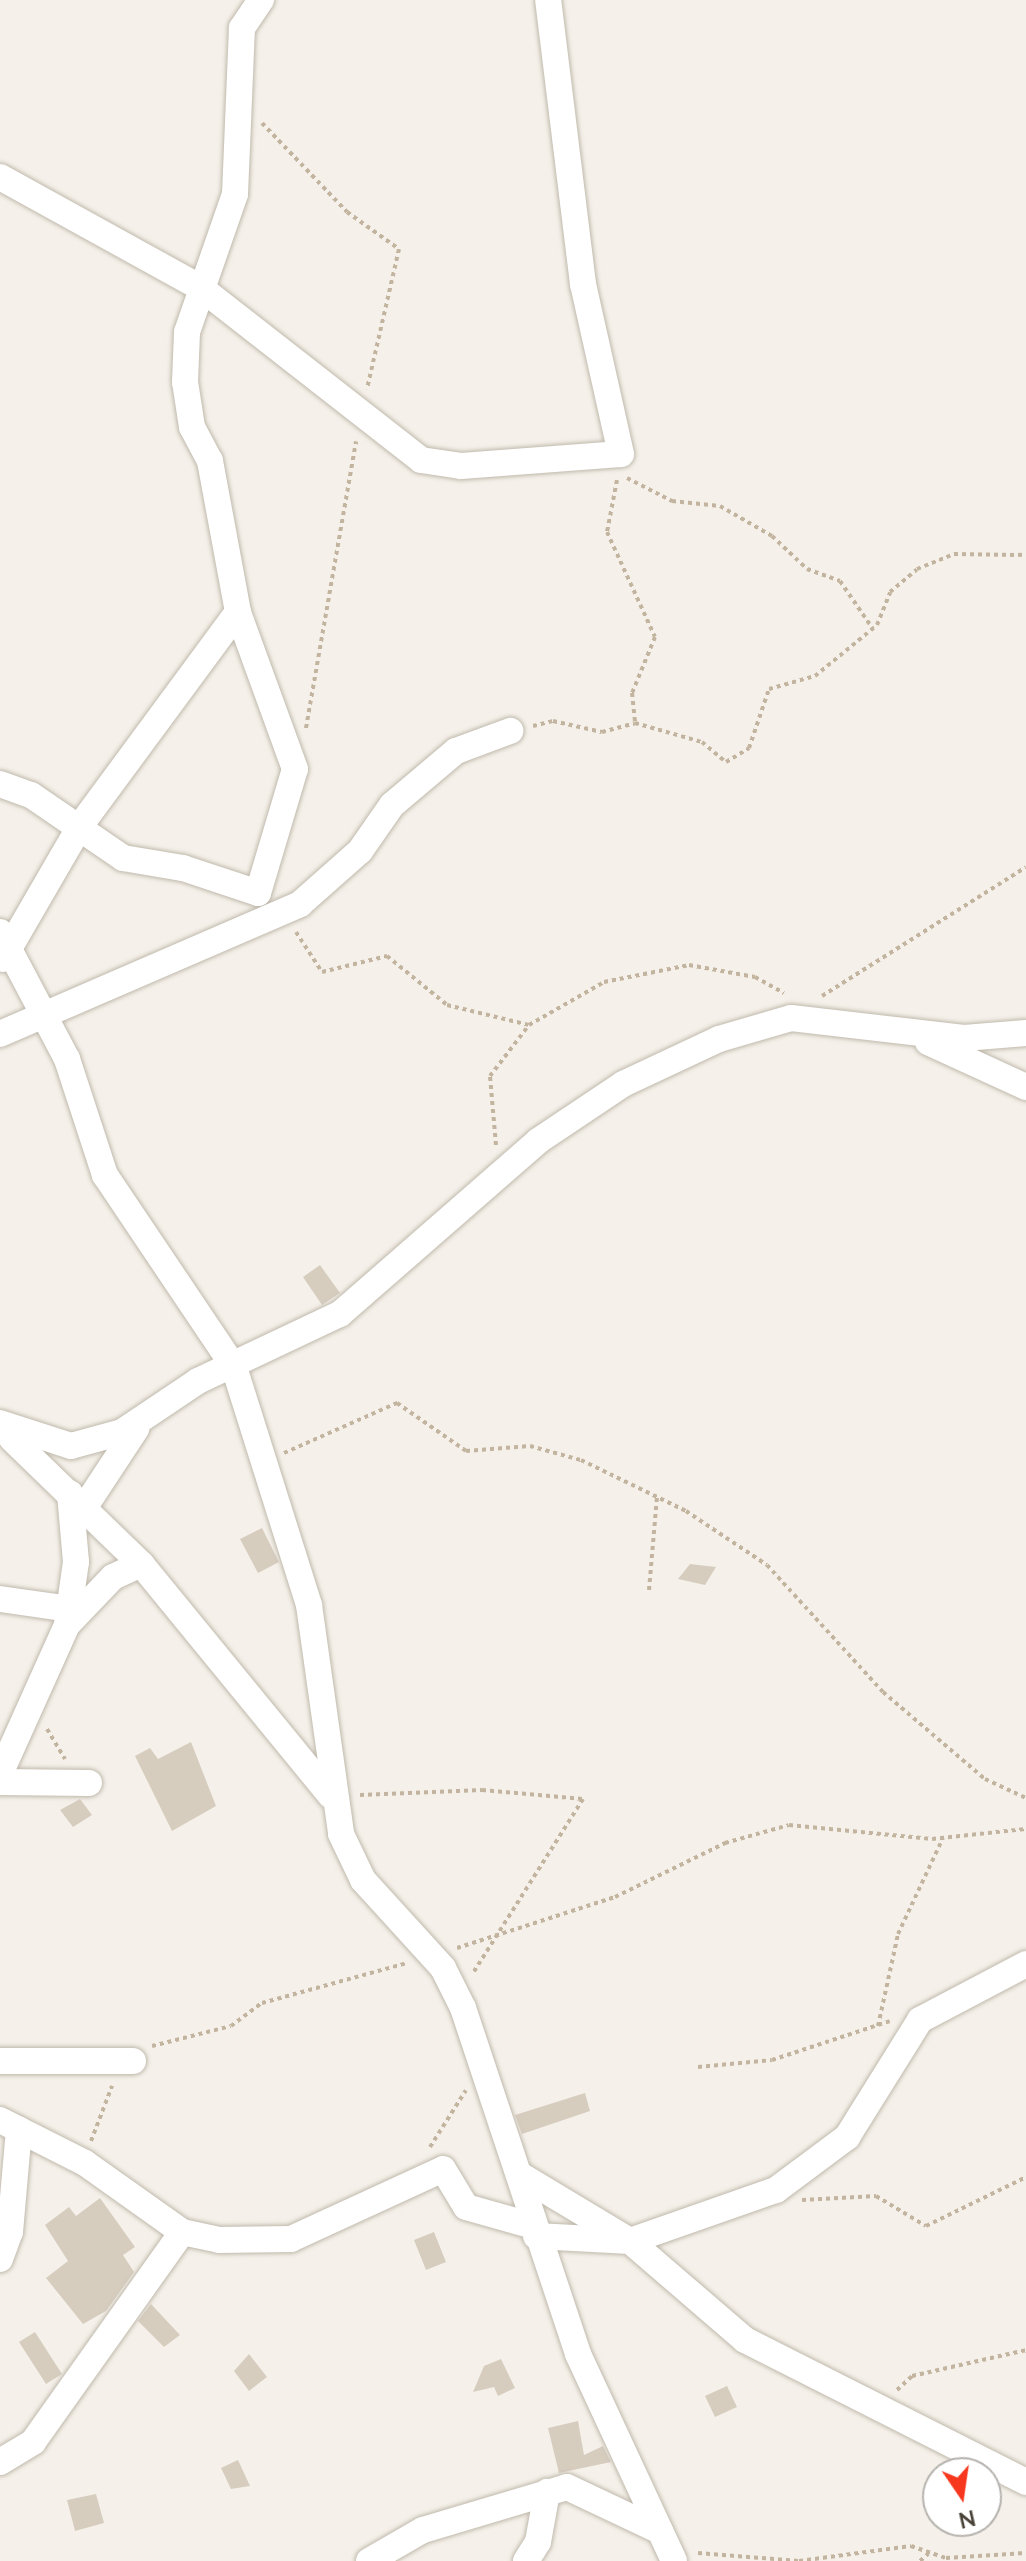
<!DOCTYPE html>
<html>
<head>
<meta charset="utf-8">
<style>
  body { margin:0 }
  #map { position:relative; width:1026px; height:2561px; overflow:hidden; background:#f5f1ea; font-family:"Nunito Sans",sans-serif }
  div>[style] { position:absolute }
  .building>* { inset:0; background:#d6cdbf }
  .path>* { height:4px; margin-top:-2px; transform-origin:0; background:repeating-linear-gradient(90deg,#c2b49e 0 4px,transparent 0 8px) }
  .roads { filter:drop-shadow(0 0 2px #c0b9ac) drop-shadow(0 0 2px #c0b9ac) }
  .minor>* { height:26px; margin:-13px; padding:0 13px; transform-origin:13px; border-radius:13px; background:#fff }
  span { translate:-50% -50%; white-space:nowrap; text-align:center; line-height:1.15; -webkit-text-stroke:7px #fff; paint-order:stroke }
  .north { position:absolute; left:922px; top:2457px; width:80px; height:80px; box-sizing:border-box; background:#fff; border:2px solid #b6b3af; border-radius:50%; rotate:167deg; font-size:22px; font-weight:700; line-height:32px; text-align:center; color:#494238 }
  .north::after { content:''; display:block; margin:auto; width:28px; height:36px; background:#f8381e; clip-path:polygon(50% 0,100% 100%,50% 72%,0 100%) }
</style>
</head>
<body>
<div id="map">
  <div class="building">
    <div style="clip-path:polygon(320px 1265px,340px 1293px,322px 1305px,303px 1277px)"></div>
    <div style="clip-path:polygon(262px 1528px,279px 1562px,258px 1573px,240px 1539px)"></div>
    <div style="clip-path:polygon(690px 1564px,716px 1567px,705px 1585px,678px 1579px)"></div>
    <div style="clip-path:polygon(191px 1742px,216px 1806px,172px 1831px,135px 1756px,150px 1748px,158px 1759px)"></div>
    <div style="clip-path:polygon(80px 1799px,92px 1815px,73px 1827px,60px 1810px)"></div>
    <div style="clip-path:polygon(585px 2093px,590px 2111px,522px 2134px,515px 2115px)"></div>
    <div style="clip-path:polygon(100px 2198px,135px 2247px,123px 2255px,134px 2272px,106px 2311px,83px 2324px,46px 2278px,68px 2261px,45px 2225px,69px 2207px,76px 2216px)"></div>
    <div style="clip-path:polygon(434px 2232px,446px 2262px,426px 2270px,414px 2240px)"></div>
    <div style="clip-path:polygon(151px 2304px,180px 2335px,164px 2347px,138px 2321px)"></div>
    <div style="clip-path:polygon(35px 2332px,62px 2374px,46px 2384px,19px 2342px)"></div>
    <div style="clip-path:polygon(249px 2354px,267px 2377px,249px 2391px,234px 2371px)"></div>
    <div style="clip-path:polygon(501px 2359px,515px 2388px,498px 2396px,494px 2387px,473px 2392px,484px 2366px)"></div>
    <div style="clip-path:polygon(727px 2386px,737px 2407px,715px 2417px,705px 2396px)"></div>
    <div style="clip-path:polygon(578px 2421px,584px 2455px,603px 2446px,611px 2462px,559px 2473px,548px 2428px)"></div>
    <div style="clip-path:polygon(238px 2460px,250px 2486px,231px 2489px,221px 2468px)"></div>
    <div style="clip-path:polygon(96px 2494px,104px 2523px,75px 2531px,67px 2500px)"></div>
  </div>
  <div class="path">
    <div style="left:262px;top:123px;width:123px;rotate:46.3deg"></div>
    <div style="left:347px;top:212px;width:64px;rotate:35.4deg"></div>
    <div style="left:399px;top:249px;width:144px;rotate:102.9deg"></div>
    <div style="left:627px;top:478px;width:51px;rotate:27.1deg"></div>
    <div style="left:672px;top:501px;width:48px;rotate:5.9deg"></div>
    <div style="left:720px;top:506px;width:60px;rotate:30deg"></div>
    <div style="left:772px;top:536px;width:48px;rotate:43.3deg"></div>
    <div style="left:807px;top:569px;width:35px;rotate:20deg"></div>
    <div style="left:840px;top:581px;width:58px;rotate:55.5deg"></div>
    <div style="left:617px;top:480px;width:53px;rotate:100.9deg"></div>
    <div style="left:607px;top:532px;width:115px;rotate:65.4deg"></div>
    <div style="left:655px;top:637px;width:61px;rotate:112.3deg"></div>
    <div style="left:632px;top:693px;width:29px;rotate:84deg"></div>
    <div style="left:533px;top:726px;width:21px;rotate:-14deg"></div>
    <div style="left:553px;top:721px;width:50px;rotate:12.7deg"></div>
    <div style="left:602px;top:732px;width:34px;rotate:-15deg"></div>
    <div style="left:635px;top:723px;width:70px;rotate:15.8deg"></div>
    <div style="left:702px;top:742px;width:31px;rotate:40deg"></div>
    <div style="left:726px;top:762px;width:27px;rotate:-31deg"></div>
    <div style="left:749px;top:748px;width:62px;rotate:-71.3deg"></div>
    <div style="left:769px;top:689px;width:48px;rotate:-15.8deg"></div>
    <div style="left:815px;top:676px;width:80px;rotate:-39.4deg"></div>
    <div style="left:877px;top:625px;width:35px;rotate:-68deg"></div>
    <div style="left:890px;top:592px;width:35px;rotate:-40deg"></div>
    <div style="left:917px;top:569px;width:40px;rotate:-22deg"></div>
    <div style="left:954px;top:554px;width:72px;rotate:0.8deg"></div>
    <div style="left:306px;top:728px;width:291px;rotate:-80.1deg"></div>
    <div style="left:296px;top:932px;width:48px;rotate:57deg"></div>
    <div style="left:322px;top:972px;width:67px;rotate:-13.8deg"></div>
    <div style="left:387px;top:956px;width:77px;rotate:39.2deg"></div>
    <div style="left:447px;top:1005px;width:84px;rotate:13.7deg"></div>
    <div style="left:822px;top:996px;width:241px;rotate:-32.3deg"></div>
    <div style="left:496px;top:1145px;width:69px;rotate:-95deg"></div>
    <div style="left:490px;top:1076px;width:64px;rotate:-52.6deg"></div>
    <div style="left:529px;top:1025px;width:86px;rotate:-29.8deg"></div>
    <div style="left:604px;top:982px;width:87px;rotate:-11.3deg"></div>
    <div style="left:689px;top:965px;width:67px;rotate:10.3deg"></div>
    <div style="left:755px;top:977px;width:33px;rotate:29deg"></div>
    <div style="left:284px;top:1453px;width:124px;rotate:-23.9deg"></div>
    <div style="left:397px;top:1403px;width:84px;rotate:34.8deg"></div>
    <div style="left:466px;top:1451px;width:64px;rotate:-4.5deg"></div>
    <div style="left:530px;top:1446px;width:53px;rotate:15.4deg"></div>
    <div style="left:581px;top:1460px;width:117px;rotate:25.9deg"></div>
    <div style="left:686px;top:1511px;width:97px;rotate:33.7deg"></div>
    <div style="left:767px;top:1565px;width:172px;rotate:47.6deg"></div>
    <div style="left:883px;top:1692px;width:134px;rotate:40.5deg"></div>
    <div style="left:985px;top:1779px;width:45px;rotate:24.9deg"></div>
    <div style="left:649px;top:1590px;width:93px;rotate:-85.1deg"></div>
    <div style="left:47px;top:1729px;width:35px;rotate:59deg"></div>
    <div style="left:360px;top:1795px;width:122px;rotate:-2.3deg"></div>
    <div style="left:482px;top:1790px;width:101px;rotate:5.1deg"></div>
    <div style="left:583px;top:1799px;width:206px;rotate:122.3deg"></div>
    <div style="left:457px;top:1948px;width:166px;rotate:-17.9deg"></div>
    <div style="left:615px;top:1897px;width:123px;rotate:-26.1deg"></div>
    <div style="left:725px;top:1843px;width:66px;rotate:-15.7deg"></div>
    <div style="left:789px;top:1825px;width:144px;rotate:5.6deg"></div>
    <div style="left:932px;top:1839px;width:95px;rotate:-6.1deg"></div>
    <div style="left:878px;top:2026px;width:94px;rotate:-77.7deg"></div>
    <div style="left:898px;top:1934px;width:106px;rotate:-64.9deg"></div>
    <div style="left:152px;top:2046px;width:81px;rotate:-14.2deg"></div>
    <div style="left:231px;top:2026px;width:39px;rotate:-37deg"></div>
    <div style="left:262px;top:2003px;width:150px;rotate:-15.4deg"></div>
    <div style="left:698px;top:2067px;width:74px;rotate:-5.4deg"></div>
    <div style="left:772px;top:2060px;width:124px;rotate:-18.3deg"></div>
    <div style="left:91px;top:2141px;width:59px;rotate:-69.1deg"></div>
    <div style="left:430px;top:2147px;width:67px;rotate:-57.7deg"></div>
    <div style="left:802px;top:2200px;width:74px;rotate:-3.1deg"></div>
    <div style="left:876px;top:2196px;width:58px;rotate:31deg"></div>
    <div style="left:926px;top:2226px;width:111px;rotate:-26.1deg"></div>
    <div style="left:897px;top:2390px;width:21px;rotate:-43deg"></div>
    <div style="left:912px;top:2376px;width:117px;rotate:-12.8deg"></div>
    <div style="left:698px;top:2553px;width:101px;rotate:4.5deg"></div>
    <div style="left:799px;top:2561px;width:113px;rotate:-7.6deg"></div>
    <div style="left:911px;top:2546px;width:37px;rotate:19deg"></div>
    <div style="left:946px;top:2558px;width:80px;rotate:-3.6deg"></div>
    <div style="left:920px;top:2561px;width:11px;rotate:-41deg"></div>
  </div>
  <div class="roads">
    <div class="minor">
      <div style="left:0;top:177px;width:230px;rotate:28.9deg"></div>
      <div style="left:201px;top:288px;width:279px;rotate:38deg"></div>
      <div style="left:421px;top:460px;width:40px;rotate:8.5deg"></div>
      <div style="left:461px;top:466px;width:160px;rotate:-4.3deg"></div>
      <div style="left:621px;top:454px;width:174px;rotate:-102.6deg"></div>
      <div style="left:583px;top:284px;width:286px;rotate:-97deg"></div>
      <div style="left:0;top:784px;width:33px;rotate:20deg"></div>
      <div style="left:31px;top:795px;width:112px;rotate:34.4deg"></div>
      <div style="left:123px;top:858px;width:61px;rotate:9.5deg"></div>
      <div style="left:183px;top:868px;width:79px;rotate:18.4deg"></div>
      <div style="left:258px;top:893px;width:129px;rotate:-73.4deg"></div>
      <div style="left:295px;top:769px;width:167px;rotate:-110deg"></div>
      <div style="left:238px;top:612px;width:154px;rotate:-100.5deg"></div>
      <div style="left:210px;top:461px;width:38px;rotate:-118deg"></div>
      <div style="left:192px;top:427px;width:46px;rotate:-98.8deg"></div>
      <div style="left:185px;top:382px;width:50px;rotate:-87.7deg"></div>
      <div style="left:187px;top:332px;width:146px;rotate:-70.8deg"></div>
      <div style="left:235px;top:194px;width:166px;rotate:-87.6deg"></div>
      <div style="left:242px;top:28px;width:34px;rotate:-56deg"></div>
      <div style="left:0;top:932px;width:144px;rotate:62.2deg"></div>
      <div style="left:67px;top:1059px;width:122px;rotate:71.9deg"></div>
      <div style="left:105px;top:1175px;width:231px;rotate:56.1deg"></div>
      <div style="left:234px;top:1367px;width:250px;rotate:72.5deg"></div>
      <div style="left:309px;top:1605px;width:231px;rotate:82deg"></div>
      <div style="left:341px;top:1834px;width:51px;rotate:64.4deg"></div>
      <div style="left:363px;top:1880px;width:119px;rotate:47.7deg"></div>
      <div style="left:443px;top:1968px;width:45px;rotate:63.4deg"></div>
      <div style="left:463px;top:2008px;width:365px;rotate:71.6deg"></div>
      <div style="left:578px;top:2354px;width:228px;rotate:65.1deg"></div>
      <div style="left:3px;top:959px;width:154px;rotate:-59.9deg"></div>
      <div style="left:80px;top:826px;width:266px;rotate:-53.6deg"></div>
      <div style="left:0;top:1034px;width:327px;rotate:-23.4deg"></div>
      <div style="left:300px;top:904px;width:80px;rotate:-41.5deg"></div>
      <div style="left:360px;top:851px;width:56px;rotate:-55.2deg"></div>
      <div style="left:392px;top:805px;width:84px;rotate:-40.2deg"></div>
      <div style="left:456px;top:751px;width:58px;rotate:-20.3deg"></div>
      <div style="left:928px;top:1042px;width:108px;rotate:24.7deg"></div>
      <div style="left:0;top:1423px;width:75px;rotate:17.9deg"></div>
      <div style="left:71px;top:1446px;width:53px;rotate:-15.4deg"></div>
      <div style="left:122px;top:1432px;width:92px;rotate:-33.9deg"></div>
      <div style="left:198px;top:1381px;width:157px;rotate:-25.3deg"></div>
      <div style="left:340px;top:1314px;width:263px;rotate:-41.1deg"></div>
      <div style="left:538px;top:1141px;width:102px;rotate:-33.8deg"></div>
      <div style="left:623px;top:1084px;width:106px;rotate:-25.1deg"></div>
      <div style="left:719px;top:1039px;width:75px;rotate:-16.3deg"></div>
      <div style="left:791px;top:1018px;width:174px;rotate:6.6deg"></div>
      <div style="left:964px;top:1038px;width:62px;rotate:-4.6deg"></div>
      <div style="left:12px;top:1439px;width:181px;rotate:44.1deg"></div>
      <div style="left:142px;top:1565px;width:298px;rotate:50.7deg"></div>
      <div style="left:84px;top:1508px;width:95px;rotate:-56.6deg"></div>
      <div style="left:0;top:1599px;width:70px;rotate:8.2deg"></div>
      <div style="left:67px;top:1625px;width:66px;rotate:-46.2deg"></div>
      <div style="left:113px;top:1577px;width:31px;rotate:-25deg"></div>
      <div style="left:0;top:1774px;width:163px;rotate:-65.8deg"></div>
      <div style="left:67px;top:1625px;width:64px;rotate:-81.9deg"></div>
      <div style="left:76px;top:1562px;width:69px;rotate:-95deg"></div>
      <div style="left:0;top:1782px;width:89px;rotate:0.6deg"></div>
      <div style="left:0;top:2061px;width:133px"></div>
      <div style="left:0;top:2120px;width:95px;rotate:26.8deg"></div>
      <div style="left:85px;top:2163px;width:119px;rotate:35.4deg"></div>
      <div style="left:182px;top:2232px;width:38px;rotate:12deg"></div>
      <div style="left:219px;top:2240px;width:72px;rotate:-0.8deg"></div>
      <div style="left:291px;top:2239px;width:167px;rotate:-24.7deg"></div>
      <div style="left:443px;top:2169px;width:44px;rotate:58.8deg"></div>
      <div style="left:466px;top:2207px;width:70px;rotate:15.8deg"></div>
      <div style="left:520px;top:2175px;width:128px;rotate:31deg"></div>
      <div style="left:630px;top:2241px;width:152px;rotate:40.7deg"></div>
      <div style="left:745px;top:2340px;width:315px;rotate:26.8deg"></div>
      <div style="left:536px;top:2236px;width:94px;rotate:3deg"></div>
      <div style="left:630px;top:2241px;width:155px;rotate:-19.3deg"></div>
      <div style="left:776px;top:2190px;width:89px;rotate:-36.7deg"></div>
      <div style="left:847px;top:2137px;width:138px;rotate:-58deg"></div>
      <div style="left:920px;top:2020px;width:120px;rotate:-27.8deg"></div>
      <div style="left:0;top:2259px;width:29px;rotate:-70deg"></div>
      <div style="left:10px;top:2232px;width:103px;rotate:-85deg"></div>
      <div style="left:0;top:2462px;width:39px;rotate:-31deg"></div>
      <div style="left:33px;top:2442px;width:257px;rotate:-54.6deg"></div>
      <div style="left:369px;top:2561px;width:62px;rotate:-29.9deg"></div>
      <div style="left:423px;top:2530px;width:150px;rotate:-16.6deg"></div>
      <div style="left:567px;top:2487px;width:103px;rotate:25.3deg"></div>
      <div style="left:526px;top:2561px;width:22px;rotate:-58deg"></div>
      <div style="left:538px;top:2542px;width:51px;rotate:-79.8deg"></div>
    </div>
  </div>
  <div class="north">N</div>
</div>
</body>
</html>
